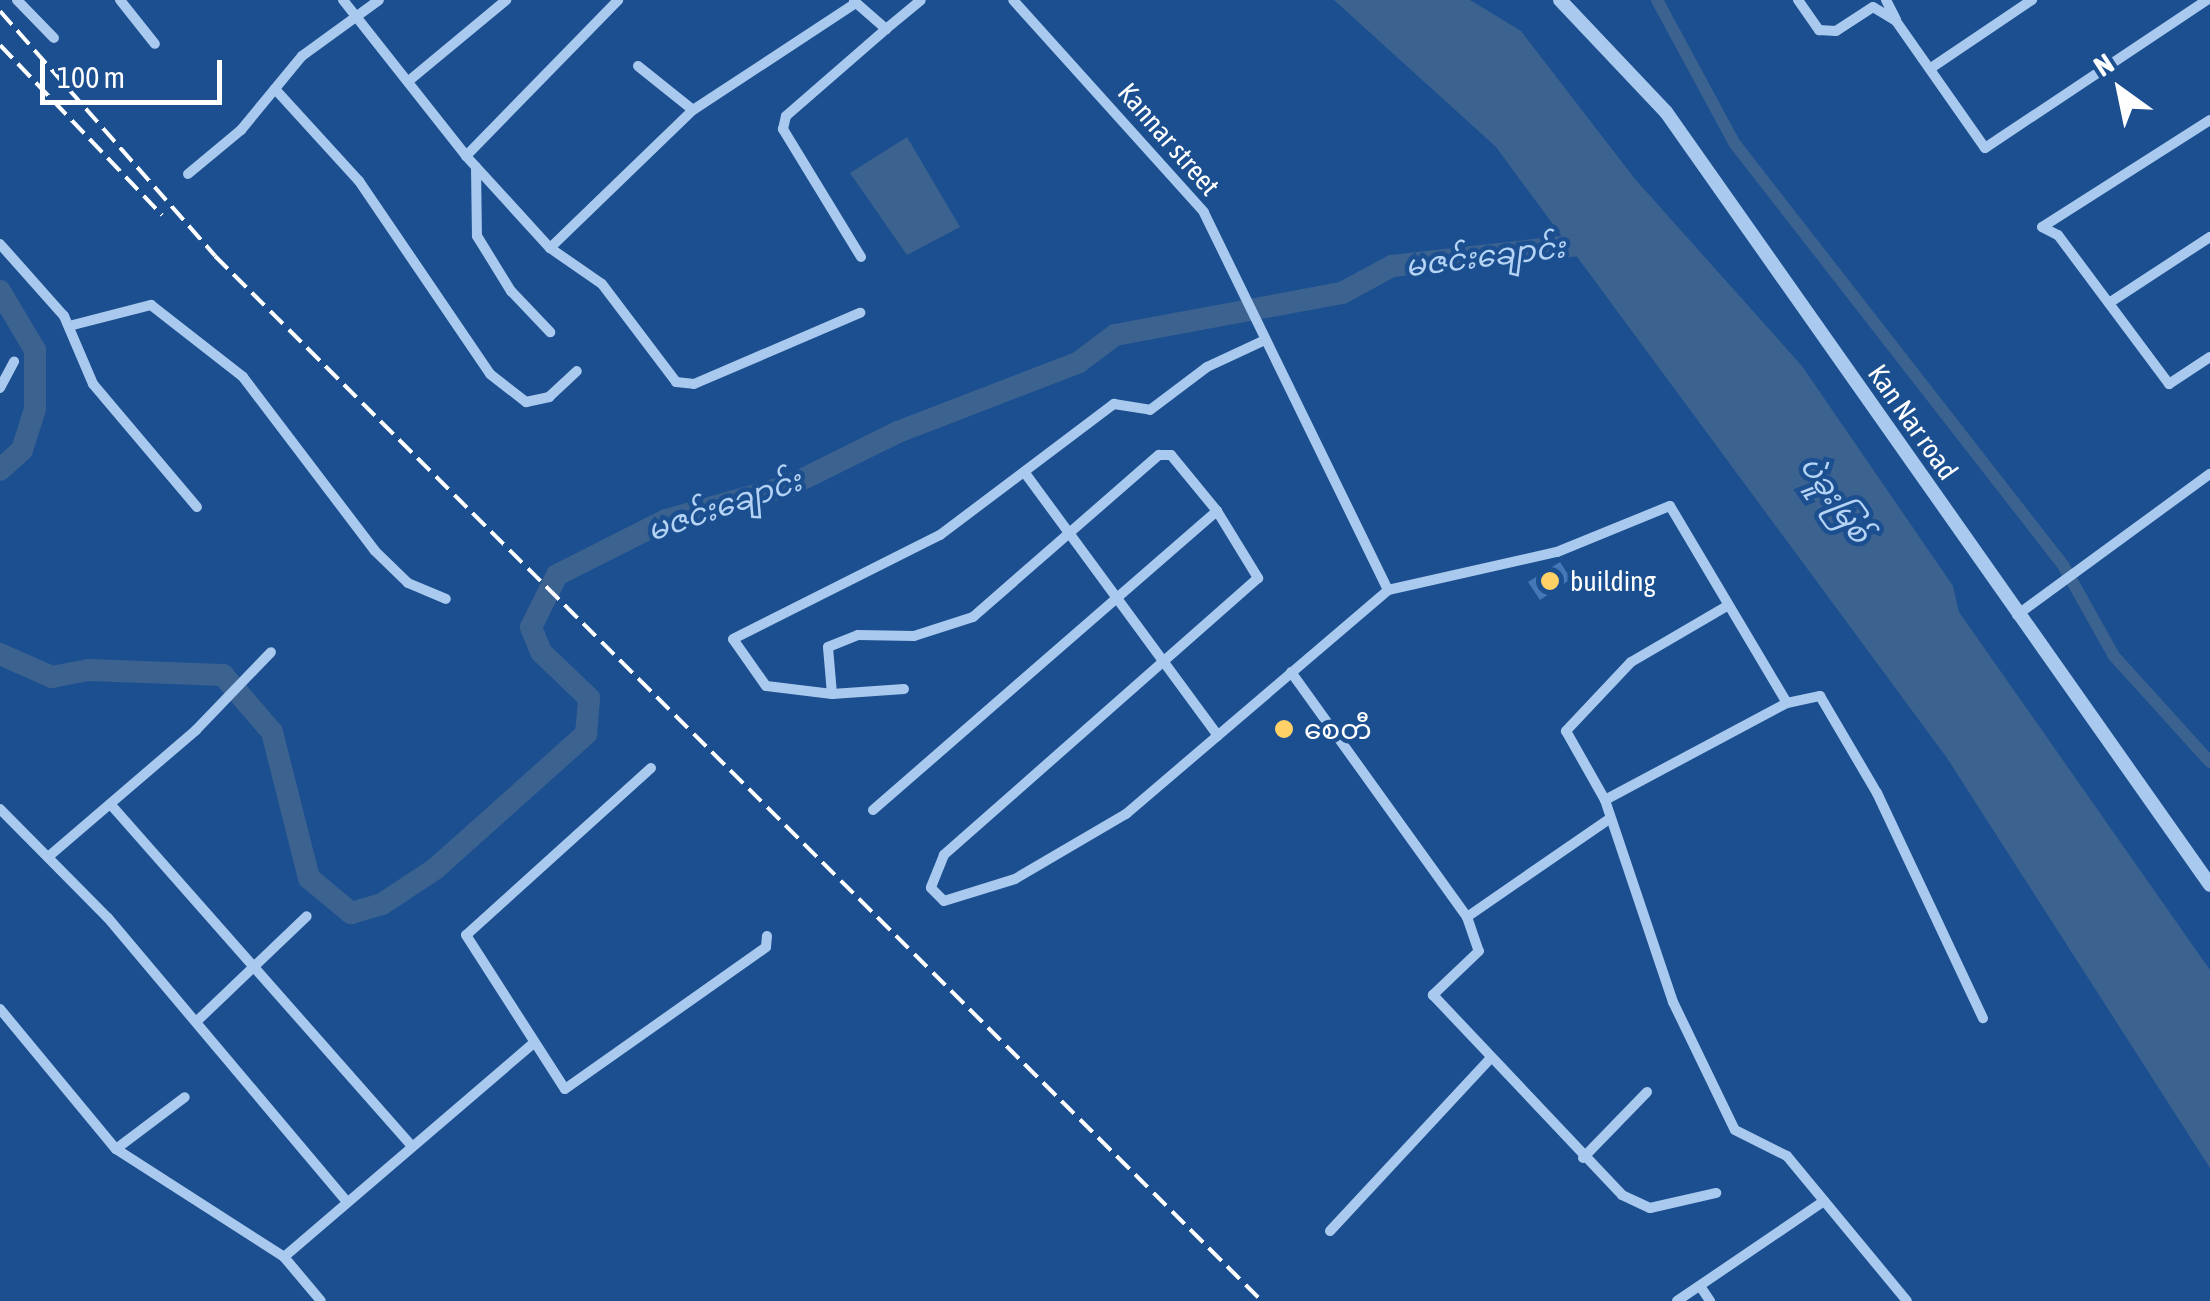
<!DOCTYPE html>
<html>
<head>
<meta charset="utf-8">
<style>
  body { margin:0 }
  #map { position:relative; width:2210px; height:1301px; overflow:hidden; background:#1b4f8f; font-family:"Asap Condensed","Noto Sans Myanmar",sans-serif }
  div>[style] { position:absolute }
  .water>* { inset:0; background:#3c6290 }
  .canal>* { height:12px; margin:-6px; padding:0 6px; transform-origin:6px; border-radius:6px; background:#3c6290 }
  .river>* { height:22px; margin:-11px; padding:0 11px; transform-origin:11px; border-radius:11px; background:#3c6290 }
  .building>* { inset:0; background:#4478b7 }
  .minor>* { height:10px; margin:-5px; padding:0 5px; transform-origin:5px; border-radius:5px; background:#a9c9ee }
  .tertiary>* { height:14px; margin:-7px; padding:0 7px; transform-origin:7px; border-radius:7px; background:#a9c9ee }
  .rail>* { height:4px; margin-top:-2px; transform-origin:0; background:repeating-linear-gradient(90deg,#fff 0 18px,transparent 0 26px) }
  .dots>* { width:28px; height:28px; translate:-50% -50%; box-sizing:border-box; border:5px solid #1b4f8f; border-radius:50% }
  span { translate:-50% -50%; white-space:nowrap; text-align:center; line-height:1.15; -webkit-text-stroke:9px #1b4f8f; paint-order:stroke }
  .street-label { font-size:28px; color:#fff }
  .poi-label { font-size:28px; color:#fff }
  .left { translate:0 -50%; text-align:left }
  .water-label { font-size:30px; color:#b5d3f5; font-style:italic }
  .north { position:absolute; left:2070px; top:40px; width:100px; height:100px; -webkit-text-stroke:8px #1b4f8f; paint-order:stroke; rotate:327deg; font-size:28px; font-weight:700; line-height:40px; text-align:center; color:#fff }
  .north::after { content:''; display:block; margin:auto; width:35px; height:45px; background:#fff; clip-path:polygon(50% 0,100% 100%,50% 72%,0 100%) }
  .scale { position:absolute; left:40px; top:60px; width:182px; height:45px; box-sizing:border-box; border:5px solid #fff; border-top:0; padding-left:12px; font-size:30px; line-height:35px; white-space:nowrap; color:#fff; -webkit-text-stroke:8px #1b4f8f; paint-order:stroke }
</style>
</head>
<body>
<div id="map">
  <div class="water">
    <div style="clip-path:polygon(1334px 0,1470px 0,1521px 31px,1635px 179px,1802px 366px,1953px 586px,1959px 612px,2210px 970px,2210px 1168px,1947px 758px,1496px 147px)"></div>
    <div style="clip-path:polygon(907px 137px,960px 227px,907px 255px,850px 173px)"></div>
  </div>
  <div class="canal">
    <div style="left:1657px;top:0;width:164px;rotate:61.6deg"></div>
    <div style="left:1735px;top:144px;width:534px;rotate:52.08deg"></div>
    <div style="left:2063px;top:565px;width:104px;rotate:60.7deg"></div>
    <div style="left:2114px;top:656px;width:143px;rotate:47.8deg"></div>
  </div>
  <div class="river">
    <div style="left:0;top:291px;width:69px;rotate:59.3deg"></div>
    <div style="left:35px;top:350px;width:59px;rotate:90deg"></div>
    <div style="left:35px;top:409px;width:43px;rotate:107.6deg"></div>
    <div style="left:22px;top:450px;width:30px;rotate:138deg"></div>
    <div style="left:0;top:654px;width:57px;rotate:23.9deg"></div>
    <div style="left:52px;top:677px;width:38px;rotate:-11deg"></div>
    <div style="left:89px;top:670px;width:134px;rotate:2.1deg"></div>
    <div style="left:223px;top:675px;width:75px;rotate:49.3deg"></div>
    <div style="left:272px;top:732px;width:151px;rotate:75.8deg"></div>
    <div style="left:309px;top:878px;width:55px;rotate:39.8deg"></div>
    <div style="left:351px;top:913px;width:32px;rotate:-16deg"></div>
    <div style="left:382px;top:904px;width:64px;rotate:-33.4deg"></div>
    <div style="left:435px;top:869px;width:203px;rotate:-41.8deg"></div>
    <div style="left:586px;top:734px;width:36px;rotate:-85deg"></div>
    <div style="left:589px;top:698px;width:66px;rotate:-136.2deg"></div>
    <div style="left:541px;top:652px;width:27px;rotate:-112deg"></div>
    <div style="left:531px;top:627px;width:58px;rotate:-63.4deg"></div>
    <div style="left:557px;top:575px;width:122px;rotate:-26.8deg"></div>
    <div style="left:666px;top:520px;width:130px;rotate:-15.6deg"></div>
    <div style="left:791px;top:485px;width:119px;rotate:-26.4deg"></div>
    <div style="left:898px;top:432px;width:194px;rotate:-21.1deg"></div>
    <div style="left:1079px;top:362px;width:45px;rotate:-36.9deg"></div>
    <div style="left:1115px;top:335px;width:231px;rotate:-10.5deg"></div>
    <div style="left:1342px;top:293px;width:57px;rotate:-28.4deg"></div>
    <div style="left:1392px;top:266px;width:206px;rotate:-6.4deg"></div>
  </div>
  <div class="building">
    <div style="clip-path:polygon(1560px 562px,1571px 579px,1540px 600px,1528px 582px)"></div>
  </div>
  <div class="minor">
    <div style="left:17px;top:0;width:53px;rotate:45.8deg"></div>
    <div style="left:120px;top:0;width:56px;rotate:51.5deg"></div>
    <div style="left:343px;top:0;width:199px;rotate:51.7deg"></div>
    <div style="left:466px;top:156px;width:125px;rotate:47.6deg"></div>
    <div style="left:550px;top:248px;width:63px;rotate:34.7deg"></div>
    <div style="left:602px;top:284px;width:123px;rotate:52.9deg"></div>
    <div style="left:676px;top:382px;width:18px;rotate:6deg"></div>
    <div style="left:694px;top:384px;width:181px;rotate:-23.2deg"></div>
    <div style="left:1798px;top:0;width:37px;rotate:55deg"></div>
    <div style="left:1819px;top:30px;width:17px;rotate:3deg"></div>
    <div style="left:1836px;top:31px;width:44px;rotate:-33deg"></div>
    <div style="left:1873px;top:7px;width:27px;rotate:31deg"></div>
    <div style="left:1896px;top:21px;width:155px;rotate:55deg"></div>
    <div style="left:1985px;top:148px;width:267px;rotate:-33.7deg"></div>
    <div style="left:1886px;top:0;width:22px;rotate:63deg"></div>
    <div style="left:854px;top:1px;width:43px;rotate:41.2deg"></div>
    <div style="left:886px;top:29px;width:45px;rotate:-39.6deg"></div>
    <div style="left:638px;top:66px;width:70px;rotate:38.7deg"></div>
    <div style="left:1931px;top:68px;width:122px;rotate:-34deg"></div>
    <div style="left:411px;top:79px;width:124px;rotate:-39.7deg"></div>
    <div style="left:275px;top:89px;width:125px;rotate:47.6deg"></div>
    <div style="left:359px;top:181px;width:233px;rotate:55.8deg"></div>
    <div style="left:490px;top:374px;width:46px;rotate:37.9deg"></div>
    <div style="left:526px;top:402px;width:24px;rotate:-12deg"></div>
    <div style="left:549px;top:397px;width:38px;rotate:-43deg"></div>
    <div style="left:2210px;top:120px;width:199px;rotate:147.5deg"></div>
    <div style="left:2042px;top:227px;width:18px;rotate:27deg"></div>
    <div style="left:2058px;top:235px;width:186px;rotate:53.3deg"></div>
    <div style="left:2169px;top:384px;width:49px;rotate:-33.4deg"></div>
    <div style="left:466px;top:156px;width:218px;rotate:-45.7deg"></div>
    <div style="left:476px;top:167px;width:69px;rotate:89.2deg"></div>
    <div style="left:477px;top:236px;width:65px;rotate:58.3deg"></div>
    <div style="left:511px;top:291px;width:57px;rotate:46.4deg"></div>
    <div style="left:188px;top:174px;width:69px;rotate:-39.7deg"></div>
    <div style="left:241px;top:130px;width:96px;rotate:-50.5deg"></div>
    <div style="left:302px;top:56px;width:95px;rotate:-36deg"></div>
    <div style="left:0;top:244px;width:96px;rotate:48.4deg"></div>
    <div style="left:64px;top:316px;width:74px;rotate:66.9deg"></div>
    <div style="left:93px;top:384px;width:161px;rotate:49.8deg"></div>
    <div style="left:550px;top:248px;width:199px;rotate:-44deg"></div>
    <div style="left:693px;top:110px;width:195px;rotate:-33.3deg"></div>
    <div style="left:861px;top:257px;width:150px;rotate:-121.4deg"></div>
    <div style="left:783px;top:129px;width:13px;rotate:-77deg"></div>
    <div style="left:786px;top:116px;width:133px;rotate:-41deg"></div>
    <div style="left:2109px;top:303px;width:121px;rotate:-33.2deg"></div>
    <div style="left:69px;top:326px;width:85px;rotate:-14.4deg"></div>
    <div style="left:151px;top:305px;width:117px;rotate:38deg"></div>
    <div style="left:243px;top:377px;width:218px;rotate:52.8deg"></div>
    <div style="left:375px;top:551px;width:46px;rotate:44.1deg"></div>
    <div style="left:408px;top:583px;width:41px;rotate:22.8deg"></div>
    <div style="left:0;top:388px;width:30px;rotate:-62deg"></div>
    <div style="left:1025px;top:473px;width:326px;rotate:53.7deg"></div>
    <div style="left:1388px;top:590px;width:173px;rotate:-12.7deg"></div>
    <div style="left:1557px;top:552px;width:122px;rotate:-22.2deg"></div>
    <div style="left:1670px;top:506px;width:229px;rotate:59.3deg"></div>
    <div style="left:1727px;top:606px;width:111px;rotate:149.7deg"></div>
    <div style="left:1631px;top:662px;width:95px;rotate:133.3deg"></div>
    <div style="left:1566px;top:731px;width:79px;rotate:60.5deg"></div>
    <div style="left:1605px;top:800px;width:213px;rotate:71.4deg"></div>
    <div style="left:1673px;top:1002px;width:142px;rotate:64.2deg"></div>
    <div style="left:1735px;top:1130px;width:58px;rotate:26.6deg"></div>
    <div style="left:1787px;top:1156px;width:188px;rotate:50.4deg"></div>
    <div style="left:2017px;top:615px;width:239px;rotate:-36.2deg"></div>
    <div style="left:1291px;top:672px;width:302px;rotate:54.3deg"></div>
    <div style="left:1467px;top:917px;width:173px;rotate:-34.6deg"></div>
    <div style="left:904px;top:689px;width:72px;rotate:176deg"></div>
    <div style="left:832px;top:694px;width:66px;rotate:-173.1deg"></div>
    <div style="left:766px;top:686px;width:57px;rotate:-125.1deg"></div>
    <div style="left:733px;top:639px;width:232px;rotate:-26.7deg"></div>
    <div style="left:940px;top:535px;width:218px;rotate:-37deg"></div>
    <div style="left:1114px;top:404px;width:36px;rotate:9deg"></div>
    <div style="left:1150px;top:410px;width:71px;rotate:-37deg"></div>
    <div style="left:1207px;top:367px;width:64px;rotate:-25deg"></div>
    <div style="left:832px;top:694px;width:47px;rotate:-94.9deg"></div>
    <div style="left:828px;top:647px;width:32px;rotate:-22deg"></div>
    <div style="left:858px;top:635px;width:56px;rotate:1deg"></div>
    <div style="left:914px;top:636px;width:62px;rotate:-17.9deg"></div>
    <div style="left:973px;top:617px;width:247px;rotate:-41.1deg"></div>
    <div style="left:1159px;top:455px;width:12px"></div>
    <div style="left:1171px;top:455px;width:72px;rotate:50.6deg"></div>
    <div style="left:1217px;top:511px;width:79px;rotate:58.5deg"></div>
    <div style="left:1258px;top:578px;width:419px;rotate:138.6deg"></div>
    <div style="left:944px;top:855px;width:35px;rotate:112deg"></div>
    <div style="left:931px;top:888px;width:18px;rotate:45deg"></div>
    <div style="left:944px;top:901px;width:74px;rotate:-17.2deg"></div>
    <div style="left:1015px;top:879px;width:129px;rotate:-30.4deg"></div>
    <div style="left:1126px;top:814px;width:345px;rotate:-40.5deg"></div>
    <div style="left:1388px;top:590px;width:420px;rotate:-116deg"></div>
    <div style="left:1204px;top:212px;width:285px;rotate:-132deg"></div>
    <div style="left:651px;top:768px;width:249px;rotate:137.9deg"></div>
    <div style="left:466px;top:935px;width:183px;rotate:57.3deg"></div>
    <div style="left:565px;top:1089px;width:246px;rotate:-35.2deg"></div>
    <div style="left:766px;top:947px;width:11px;rotate:-85deg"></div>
    <div style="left:1605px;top:800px;width:206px;rotate:-28.1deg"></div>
    <div style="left:1787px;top:703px;width:34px;rotate:-12deg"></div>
    <div style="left:1820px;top:696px;width:113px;rotate:59.6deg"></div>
    <div style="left:1877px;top:793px;width:249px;rotate:64.8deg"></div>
    <div style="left:112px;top:806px;width:449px;rotate:48.6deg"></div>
    <div style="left:0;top:809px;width:153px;rotate:45.3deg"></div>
    <div style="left:108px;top:918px;width:366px;rotate:49.9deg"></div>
    <div style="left:873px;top:810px;width:456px;rotate:-41deg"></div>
    <div style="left:48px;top:857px;width:195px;rotate:-40.6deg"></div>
    <div style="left:196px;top:730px;width:108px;rotate:-46.1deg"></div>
    <div style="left:1467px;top:917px;width:36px;rotate:71deg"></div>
    <div style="left:1479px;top:951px;width:64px;rotate:136.3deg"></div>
    <div style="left:1433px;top:995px;width:275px;rotate:46.6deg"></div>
    <div style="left:1622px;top:1195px;width:31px;rotate:25deg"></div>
    <div style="left:1650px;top:1208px;width:68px;rotate:-12.8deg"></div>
    <div style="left:0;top:1009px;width:182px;rotate:50.4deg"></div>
    <div style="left:116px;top:1149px;width:200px;rotate:32.7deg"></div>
    <div style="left:284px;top:1257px;width:329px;rotate:-40.6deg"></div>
    <div style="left:196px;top:1022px;width:153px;rotate:-43.7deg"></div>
    <div style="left:116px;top:1149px;width:86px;rotate:-37deg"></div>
    <div style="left:1583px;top:1158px;width:92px;rotate:-45.9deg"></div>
    <div style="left:1330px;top:1231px;width:236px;rotate:-47.1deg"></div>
    <div style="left:284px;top:1257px;width:57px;rotate:49.9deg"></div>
    <div style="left:1700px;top:1286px;width:18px;rotate:56deg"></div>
    <div style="left:1677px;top:1301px;width:178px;rotate:-34.2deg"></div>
  </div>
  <div class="tertiary">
    <div style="left:1560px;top:0;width:154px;rotate:46.6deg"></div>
    <div style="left:1666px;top:112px;width:945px;rotate:54.86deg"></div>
  </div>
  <div class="rail">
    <div style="left:0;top:11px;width:326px;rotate:48.7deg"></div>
    <div style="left:215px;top:256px;width:1479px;rotate:44.95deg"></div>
    <div style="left:0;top:45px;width:235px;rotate:46.4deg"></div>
  </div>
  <div class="dots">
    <div style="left:1550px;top:581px;background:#ffd166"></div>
    <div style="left:1284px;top:729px;background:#ffd166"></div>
  </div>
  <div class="street-label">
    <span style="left:1169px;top:139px;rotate:49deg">Kannar street</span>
    <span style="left:1913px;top:422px;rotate:55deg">Kan Nar road</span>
  </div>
  <div class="poi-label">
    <span class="left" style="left:1570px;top:581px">building</span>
    <span class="left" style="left:1304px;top:729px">စေတီ</span>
  </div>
  <div class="water-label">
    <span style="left:1485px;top:256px;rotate:-7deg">မဇင်းချောင်း</span>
    <span style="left:1836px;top:499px;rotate:55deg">ပဲခူးမြစ်</span>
    <span style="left:724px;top:505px;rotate:-19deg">မဇင်းချောင်း</span>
  </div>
  <div class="north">N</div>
  <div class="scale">100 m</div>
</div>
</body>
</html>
